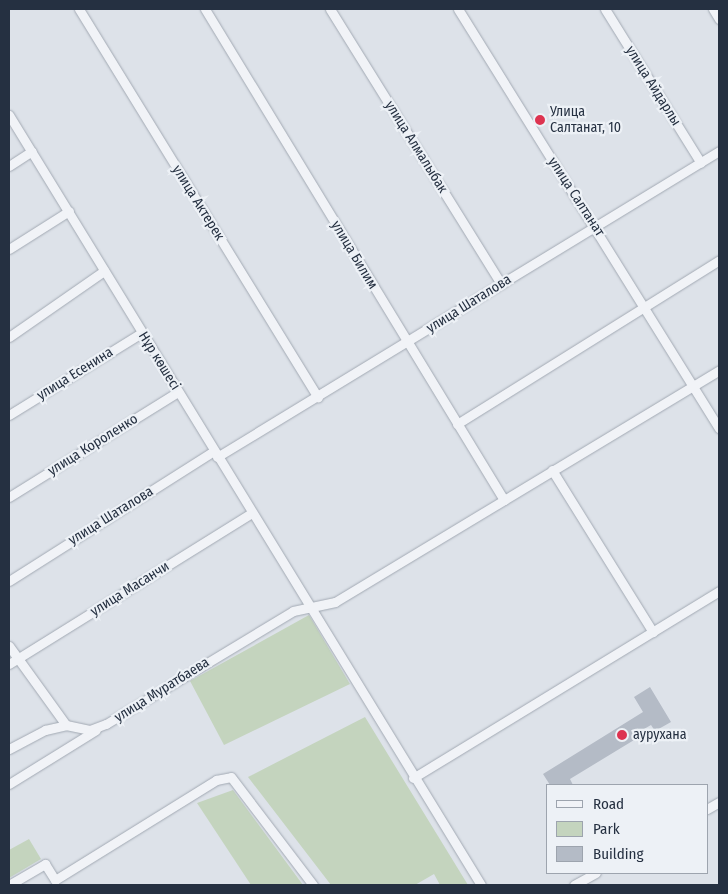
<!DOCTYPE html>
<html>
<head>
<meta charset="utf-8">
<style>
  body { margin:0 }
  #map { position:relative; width:728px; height:894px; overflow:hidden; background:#dde2e9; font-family:"Fira Sans Condensed",sans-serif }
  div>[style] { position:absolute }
  .green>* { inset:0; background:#c4d4be }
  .building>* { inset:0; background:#b4bbc6 }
  .roads { filter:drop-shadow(0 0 1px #a2a9b3) drop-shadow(0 0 1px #a2a9b3) }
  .street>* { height:9px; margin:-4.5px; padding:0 4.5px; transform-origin:4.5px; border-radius:4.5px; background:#f1f3f7 }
  .dots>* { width:14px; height:14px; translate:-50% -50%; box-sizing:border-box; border:2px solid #edf1f6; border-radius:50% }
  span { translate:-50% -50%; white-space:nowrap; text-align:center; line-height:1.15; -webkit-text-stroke:4.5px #edf1f6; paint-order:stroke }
  .street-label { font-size:14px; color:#253041 }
  .poi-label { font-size:14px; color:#253041 }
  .left { translate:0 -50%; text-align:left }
  .frame { position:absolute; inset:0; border:10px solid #253041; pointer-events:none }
  .legend { position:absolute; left:546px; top:784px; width:162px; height:90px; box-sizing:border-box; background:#edf1f6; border:1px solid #9da4ae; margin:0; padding:6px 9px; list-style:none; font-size:15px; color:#253041 }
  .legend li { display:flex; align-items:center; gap:10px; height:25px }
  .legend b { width:25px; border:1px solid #9da4ae }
</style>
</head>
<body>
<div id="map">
  <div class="green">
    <div style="clip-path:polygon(309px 615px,350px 684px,224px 745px,190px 681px)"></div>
    <div style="clip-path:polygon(365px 717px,468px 885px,440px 885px,434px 874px,415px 885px,331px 885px,248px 777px)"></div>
    <div style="clip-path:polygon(233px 790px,303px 885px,251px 885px,197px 803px)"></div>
    <div style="clip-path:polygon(29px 839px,41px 859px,9px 878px,9px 850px)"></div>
  </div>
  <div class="building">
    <div style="clip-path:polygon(650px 687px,671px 722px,655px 731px,651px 725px,637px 733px,639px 737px,570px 779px,573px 785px,550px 785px,543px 774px,643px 712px,634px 697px)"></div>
  </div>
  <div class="roads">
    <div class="street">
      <div style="left:79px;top:9px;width:456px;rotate:58.4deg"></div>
      <div style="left:205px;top:9px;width:575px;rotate:58.66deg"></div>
      <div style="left:330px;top:9px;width:324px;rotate:58.1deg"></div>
      <div style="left:458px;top:9px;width:494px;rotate:58.1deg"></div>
      <div style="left:605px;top:9px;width:181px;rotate:58.1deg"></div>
      <div style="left:713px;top:9px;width:12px;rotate:59deg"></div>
      <div style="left:9px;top:115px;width:903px;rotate:58.49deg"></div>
      <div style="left:9px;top:166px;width:27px;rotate:-33deg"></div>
      <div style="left:9px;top:249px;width:71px;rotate:-32.3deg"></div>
      <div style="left:9px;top:337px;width:116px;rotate:-34.8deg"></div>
      <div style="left:9px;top:415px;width:155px;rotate:-31.8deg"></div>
      <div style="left:457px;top:424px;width:309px;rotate:-32deg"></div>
      <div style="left:217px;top:457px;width:588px;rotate:-31.36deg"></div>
      <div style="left:552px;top:470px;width:191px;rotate:58.1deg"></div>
      <div style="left:9px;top:497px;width:199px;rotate:-31.9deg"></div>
      <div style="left:9px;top:581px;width:243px;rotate:-32.4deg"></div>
      <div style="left:9px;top:646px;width:97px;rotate:54.2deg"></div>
      <div style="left:9px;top:664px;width:286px;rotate:-31.9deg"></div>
      <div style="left:9px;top:749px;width:41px;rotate:-27.8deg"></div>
      <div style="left:45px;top:730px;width:22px;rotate:-13deg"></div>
      <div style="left:66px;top:725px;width:25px;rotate:12deg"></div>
      <div style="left:90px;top:730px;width:17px;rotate:-21deg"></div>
      <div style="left:106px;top:724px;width:218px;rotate:-31.1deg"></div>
      <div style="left:293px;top:611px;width:43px;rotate:-12.1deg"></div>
      <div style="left:335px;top:602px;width:449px;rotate:-31.1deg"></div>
      <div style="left:413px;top:778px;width:359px;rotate:-31.4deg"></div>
      <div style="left:9px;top:784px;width:102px;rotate:-31.8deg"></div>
      <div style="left:707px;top:809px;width:14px;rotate:-30deg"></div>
      <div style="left:9px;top:885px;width:42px;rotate:-30.3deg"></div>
      <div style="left:45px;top:864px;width:19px;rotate:58deg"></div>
      <div style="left:55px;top:880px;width:190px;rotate:-31.8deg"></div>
      <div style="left:216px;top:780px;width:15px;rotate:-11deg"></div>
      <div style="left:231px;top:777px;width:136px;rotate:52.8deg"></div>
      <div style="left:574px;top:885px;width:25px;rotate:-29deg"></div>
    </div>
  </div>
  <div class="dots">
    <div style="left:540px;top:120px;background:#dd3350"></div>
    <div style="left:622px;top:735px;background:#dd3350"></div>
  </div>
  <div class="street-label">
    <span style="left:653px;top:86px;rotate:58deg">улица Айдарлы</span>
    <span style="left:416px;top:147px;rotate:58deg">улица Алмалыбак</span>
    <span style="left:576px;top:197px;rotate:57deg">улица Салтанат</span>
    <span style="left:198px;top:203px;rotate:58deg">улица Актерек</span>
    <span style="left:354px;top:255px;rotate:59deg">улица Билим</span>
    <span style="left:469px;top:304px;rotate:-32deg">улица Шаталова</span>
    <span style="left:159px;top:361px;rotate:58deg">Нұр көшесі</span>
    <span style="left:75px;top:374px;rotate:-32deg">улица Есенина</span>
    <span style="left:93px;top:445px;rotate:-32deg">улица Короленко</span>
    <span style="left:111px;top:516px;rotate:-32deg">улица Шаталова</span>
    <span style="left:130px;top:589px;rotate:-32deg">улица Масанчи</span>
    <span style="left:162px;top:690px;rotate:-32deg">улица Муратбаева</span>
  </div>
  <div class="poi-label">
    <span class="left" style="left:550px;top:120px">Улица<br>Салтанат, 10</span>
    <span class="left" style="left:633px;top:735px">аурухана</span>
  </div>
  <div class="frame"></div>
  <ul class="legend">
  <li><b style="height:6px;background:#f1f3f7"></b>Road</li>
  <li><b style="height:14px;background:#c4d4be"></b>Park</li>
  <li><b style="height:14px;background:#b4bbc6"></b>Building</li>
  </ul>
</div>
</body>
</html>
